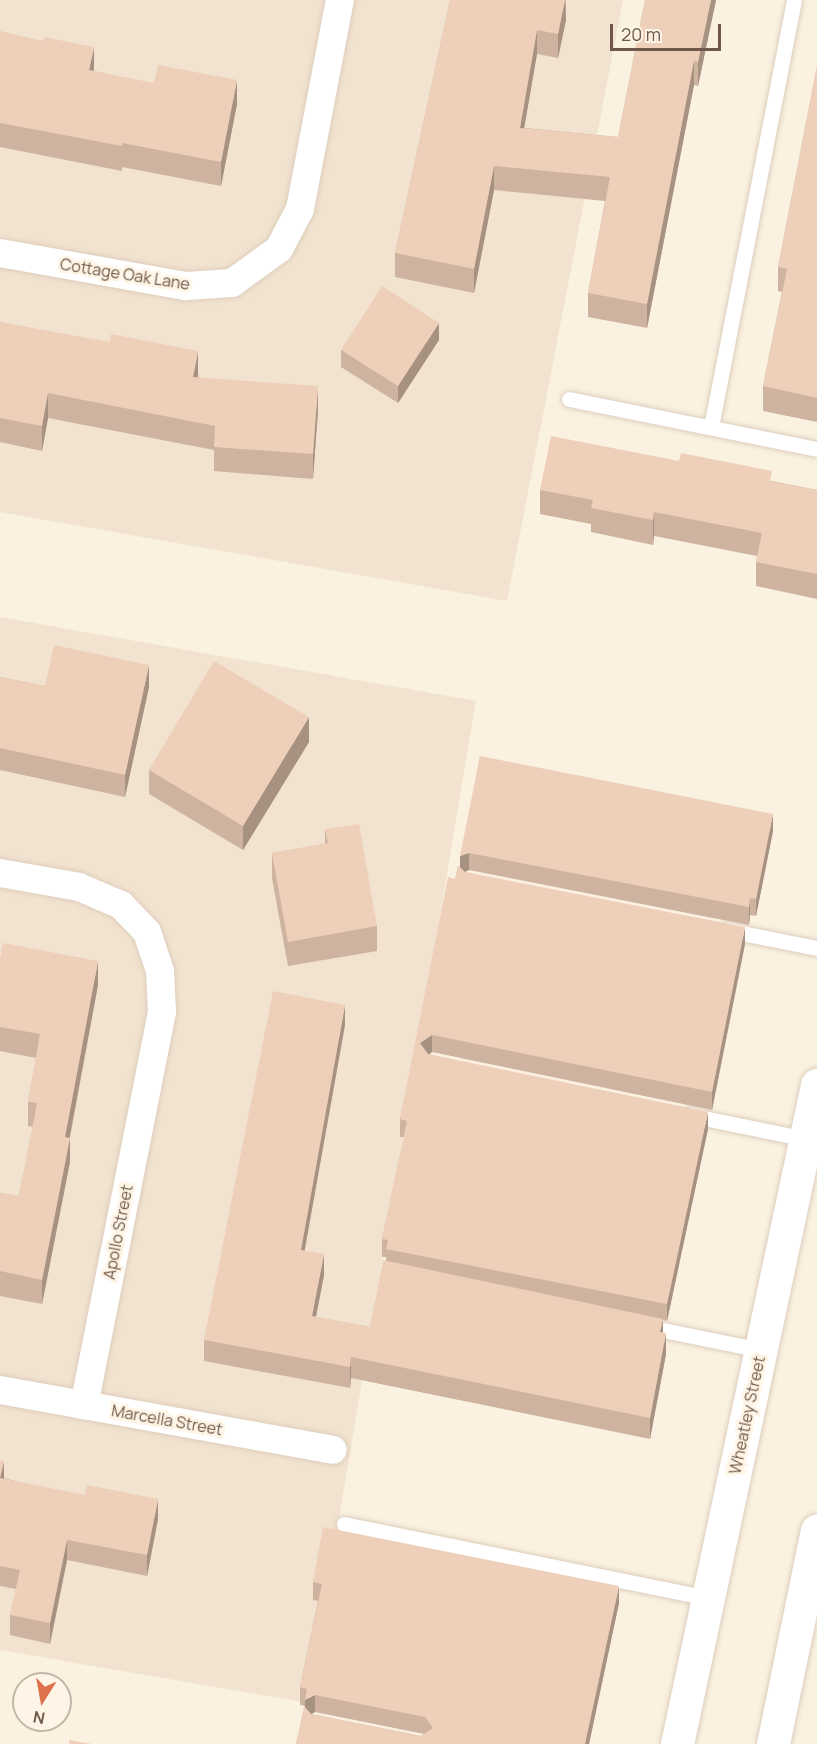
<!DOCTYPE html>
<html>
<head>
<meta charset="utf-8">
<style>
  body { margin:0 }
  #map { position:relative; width:817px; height:1744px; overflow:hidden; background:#faf1e0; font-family:Manrope,sans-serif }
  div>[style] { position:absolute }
  .residential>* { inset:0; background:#f1e3cf }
  .roads { filter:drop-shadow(0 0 2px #decdbd) drop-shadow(0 0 2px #decdbd) }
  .service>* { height:15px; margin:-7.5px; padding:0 7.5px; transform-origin:7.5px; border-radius:7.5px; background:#fff }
  .minor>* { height:28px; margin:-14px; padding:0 14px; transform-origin:14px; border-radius:14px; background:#fff }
  .secondary>* { height:33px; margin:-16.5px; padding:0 16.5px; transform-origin:16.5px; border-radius:16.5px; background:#fff }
  .wall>* { inset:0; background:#cdb3a0 }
  .shaded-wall>* { inset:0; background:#a79282 }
  .building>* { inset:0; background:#eed0ba }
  span { translate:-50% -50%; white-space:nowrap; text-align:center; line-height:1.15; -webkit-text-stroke:6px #fef5e6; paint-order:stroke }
  .street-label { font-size:16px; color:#6f5849 }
  .north { position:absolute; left:12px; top:1672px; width:60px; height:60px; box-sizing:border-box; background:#fef5e6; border:2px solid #c5b6a7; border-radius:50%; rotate:191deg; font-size:16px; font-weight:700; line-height:24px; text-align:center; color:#6f5849 }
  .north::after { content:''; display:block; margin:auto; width:21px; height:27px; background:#de704c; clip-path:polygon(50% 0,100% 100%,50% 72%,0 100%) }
  .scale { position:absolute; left:610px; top:24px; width:111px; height:27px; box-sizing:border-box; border:3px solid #6f5849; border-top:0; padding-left:8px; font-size:18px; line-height:21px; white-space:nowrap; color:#6f5849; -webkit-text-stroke:4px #fef5e6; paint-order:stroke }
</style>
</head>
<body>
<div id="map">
  <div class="residential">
    <div style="clip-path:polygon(0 0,623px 0,507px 601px,0 512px)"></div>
    <div style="clip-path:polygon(0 617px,476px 701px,308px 1703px,0 1650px)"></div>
  </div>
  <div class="roads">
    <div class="service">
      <div style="left:569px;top:399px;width:253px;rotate:11.4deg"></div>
      <div style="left:711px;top:427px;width:435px;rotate:-79deg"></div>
      <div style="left:727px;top:930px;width:92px;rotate:11.3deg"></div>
      <div style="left:689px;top:1115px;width:119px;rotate:11.6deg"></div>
      <div style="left:643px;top:1326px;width:120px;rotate:11.5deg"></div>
      <div style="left:344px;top:1524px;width:371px;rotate:11.5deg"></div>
    </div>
    <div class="minor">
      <div style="left:0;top:253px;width:189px;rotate:10.1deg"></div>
      <div style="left:186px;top:286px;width:46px;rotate:-3.7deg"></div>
      <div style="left:232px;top:283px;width:58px;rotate:-35.9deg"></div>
      <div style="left:279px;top:249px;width:45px;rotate:-62.3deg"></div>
      <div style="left:300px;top:209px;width:213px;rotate:-79.2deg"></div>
      <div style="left:0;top:873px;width:80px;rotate:10deg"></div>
      <div style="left:79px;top:887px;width:46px;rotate:23.2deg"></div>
      <div style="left:121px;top:905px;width:37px;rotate:46deg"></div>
      <div style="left:147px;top:932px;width:41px;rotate:71.6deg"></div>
      <div style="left:160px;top:971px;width:41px;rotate:87.2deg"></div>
      <div style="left:162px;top:1012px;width:401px;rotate:101.2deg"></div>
      <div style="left:0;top:1390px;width:338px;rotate:10.2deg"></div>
    </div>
    <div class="secondary">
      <div style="left:677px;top:1744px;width:674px;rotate:-78.01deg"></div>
      <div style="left:773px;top:1744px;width:218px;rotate:-78.4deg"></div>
    </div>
  </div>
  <div class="wall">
    <div style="clip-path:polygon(450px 0,566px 0,566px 20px,558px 58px,537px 54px,524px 128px,618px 137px,645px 0,716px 0,698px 86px,694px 85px,647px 328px,588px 317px,588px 293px,605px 201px,494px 190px,474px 293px,395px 277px,395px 253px)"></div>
    <div style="clip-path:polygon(0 31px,94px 71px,237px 104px,221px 186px,122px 167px,122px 171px,0 147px,0 149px)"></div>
    <div style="clip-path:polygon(817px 66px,817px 422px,763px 411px,763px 386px,782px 292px,778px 291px,778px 267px)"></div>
    <div style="clip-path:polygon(0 322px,198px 375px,198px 377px,318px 410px,313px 479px,214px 471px,214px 450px,48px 418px,42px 451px,0 442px)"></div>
    <div style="clip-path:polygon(439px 340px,398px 403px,341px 367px,341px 350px)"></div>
    <div style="clip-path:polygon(772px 481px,817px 490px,817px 599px,756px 586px,756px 562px,757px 556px,654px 536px,653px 545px,591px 532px,591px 524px,540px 514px,540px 490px)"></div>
    <div style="clip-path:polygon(0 677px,45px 686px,149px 687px,125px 797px,0 770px)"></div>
    <div style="clip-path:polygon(309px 742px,243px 850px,149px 794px,149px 770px)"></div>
    <div style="clip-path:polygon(480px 756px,773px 831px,756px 916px,750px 915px,749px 925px,469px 870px,465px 872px,745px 944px,712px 1110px,432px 1052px,429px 1054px,708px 1129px,667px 1321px,663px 1320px,663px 1333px,666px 1354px,650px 1439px,351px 1378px,350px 1388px,204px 1361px,204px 1340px,345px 1025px,304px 1251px,324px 1275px,316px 1317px,370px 1327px,386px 1261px,386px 1257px,382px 1257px,382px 1239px,404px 1137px,400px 1137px,400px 1119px,455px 879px,460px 867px)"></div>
    <div style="clip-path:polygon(325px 829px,377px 926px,377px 951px,288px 966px,272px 878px,272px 853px,325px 844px)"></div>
    <div style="clip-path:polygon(0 959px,98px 985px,70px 1138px,70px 1162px,42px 1304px,0 1296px,0 1193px,19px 1196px,33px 1127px,28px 1126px,28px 1102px,36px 1058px,0 1051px)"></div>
    <div style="clip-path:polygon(0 1460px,4px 1478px,158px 1519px,147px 1576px,67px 1560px,50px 1644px,10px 1635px,10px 1615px,16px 1589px,0 1586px)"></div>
    <div style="clip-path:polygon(evenodd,313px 1582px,619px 1603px,589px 1744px,296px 1744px,305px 1707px,305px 1706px,300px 1705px,300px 1687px,318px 1601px,313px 1600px,313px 1582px,315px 1712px,424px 1734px,421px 1736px,311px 1714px,315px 1712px)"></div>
  </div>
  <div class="shaded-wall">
    <div style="clip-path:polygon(565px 0,566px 20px,558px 58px,558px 34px)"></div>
    <div style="clip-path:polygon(711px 0,716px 0,698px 86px,698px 62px)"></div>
    <div style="clip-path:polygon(537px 30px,537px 54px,520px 152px,520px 128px)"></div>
    <div style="clip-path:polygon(94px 47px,94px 71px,89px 70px)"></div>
    <div style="clip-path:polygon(694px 61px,694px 85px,647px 328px,647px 304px)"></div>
    <div style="clip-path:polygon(237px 80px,237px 104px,221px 186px,221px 162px)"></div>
    <div style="clip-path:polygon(494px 166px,494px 190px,474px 293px,474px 269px)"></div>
    <div style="clip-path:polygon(439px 323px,439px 340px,398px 403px,398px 386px)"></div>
    <div style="clip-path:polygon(198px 351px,198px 375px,193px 401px,193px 377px)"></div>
    <div style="clip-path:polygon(318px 386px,318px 410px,313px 479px,313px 454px)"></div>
    <div style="clip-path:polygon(48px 393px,48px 418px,42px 451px,42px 426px)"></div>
    <div style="clip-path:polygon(654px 512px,654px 536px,653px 545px,653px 520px)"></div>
    <div style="clip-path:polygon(149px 665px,149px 687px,125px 797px,125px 775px)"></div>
    <div style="clip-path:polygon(309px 717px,309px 742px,243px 850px,243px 826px)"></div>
    <div style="clip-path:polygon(773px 814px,773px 831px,756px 916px,756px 899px)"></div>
    <div style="clip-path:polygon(469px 853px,469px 870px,460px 874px,460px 856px)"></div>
    <div style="clip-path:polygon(750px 898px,750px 915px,749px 925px,749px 907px)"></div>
    <div style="clip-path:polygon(745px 927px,745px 944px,712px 1110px,712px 1092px)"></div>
    <div style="clip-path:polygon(98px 961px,98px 985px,65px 1161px,65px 1137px)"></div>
    <div style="clip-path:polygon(345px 1005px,345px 1025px,301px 1271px,301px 1250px)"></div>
    <div style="clip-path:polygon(432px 1035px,432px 1052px,420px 1061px,420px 1043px)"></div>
    <div style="clip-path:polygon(708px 1112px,708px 1129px,667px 1321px,667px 1304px)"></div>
    <div style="clip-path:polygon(70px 1138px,70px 1162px,42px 1304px,42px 1280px)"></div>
    <div style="clip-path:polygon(324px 1254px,324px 1275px,312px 1337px,312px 1316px)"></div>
    <div style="clip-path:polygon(663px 1319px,663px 1340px,660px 1332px)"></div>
    <div style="clip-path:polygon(666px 1333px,666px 1354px,650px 1439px,650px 1418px)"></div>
    <div style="clip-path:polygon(351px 1357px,351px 1378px,350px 1388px,350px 1367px)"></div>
    <div style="clip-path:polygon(4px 1461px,4px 1481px,0 1478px)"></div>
    <div style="clip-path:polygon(158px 1499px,158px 1519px,147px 1576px,147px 1555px)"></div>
    <div style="clip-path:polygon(67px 1540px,67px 1560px,50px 1644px,50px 1623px)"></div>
    <div style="clip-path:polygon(619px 1586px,619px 1603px,589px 1744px,585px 1744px)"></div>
    <div style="clip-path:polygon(315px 1695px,315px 1712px,305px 1718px,305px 1700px)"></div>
  </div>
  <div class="building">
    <div style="clip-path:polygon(450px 0,565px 0,558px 34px,537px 30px,520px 128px,618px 137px,645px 0,711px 0,698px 62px,694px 61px,647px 304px,588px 293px,610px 177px,494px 166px,474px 269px,395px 253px)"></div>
    <div style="clip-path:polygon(0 31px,43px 41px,44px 37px,94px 47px,89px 70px,154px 83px,158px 65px,237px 80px,221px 162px,122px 143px,122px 146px,0 123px,0 125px)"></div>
    <div style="clip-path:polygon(817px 66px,817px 398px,763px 386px,787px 269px,778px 267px)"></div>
    <div style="clip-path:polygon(382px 286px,439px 323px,398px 386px,341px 350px)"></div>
    <div style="clip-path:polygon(0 322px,110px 342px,111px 334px,198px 351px,193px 377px,318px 386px,313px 454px,214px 447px,215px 426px,48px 393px,42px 426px,0 418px)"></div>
    <div style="clip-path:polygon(551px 436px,679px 461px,681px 453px,772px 471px,770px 481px,817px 490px,817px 574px,756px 562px,762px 533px,654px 512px,653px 520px,591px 508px,593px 500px,540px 490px)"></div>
    <div style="clip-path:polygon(54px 645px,149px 665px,125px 775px,0 748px,0 677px,45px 686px)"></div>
    <div style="clip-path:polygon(214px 661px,309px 717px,243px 826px,149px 770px)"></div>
    <div style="clip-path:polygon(480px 756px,773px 814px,756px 899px,750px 898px,749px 907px,469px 853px,460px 856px)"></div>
    <div style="clip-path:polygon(359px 824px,377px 926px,288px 942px,272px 853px,328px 843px,325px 829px)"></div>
    <div style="clip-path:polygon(458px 865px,465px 872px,745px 927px,712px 1092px,432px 1035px,420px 1043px,428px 1054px,708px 1112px,667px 1304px,386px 1249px,388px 1240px,382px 1239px,407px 1121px,400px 1119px,448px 877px,455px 879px)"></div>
    <div style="clip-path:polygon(3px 943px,98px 961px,65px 1137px,70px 1138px,42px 1280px,0 1271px,0 1193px,19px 1196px,37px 1103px,28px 1102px,40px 1034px,0 1027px,0 959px)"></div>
    <div style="clip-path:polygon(273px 991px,345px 1005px,301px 1250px,324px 1254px,312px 1316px,370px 1327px,383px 1260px,663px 1319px,660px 1332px,666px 1333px,650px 1418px,351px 1357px,350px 1367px,204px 1340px)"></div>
    <div style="clip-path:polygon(0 1460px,4px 1461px,0 1478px,85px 1495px,87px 1485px,158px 1499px,147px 1555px,67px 1540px,50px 1623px,10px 1615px,20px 1570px,0 1566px)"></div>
    <div style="clip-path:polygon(323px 1527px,619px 1586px,585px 1744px,296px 1744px,304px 1706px,311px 1714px,421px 1736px,433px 1728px,425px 1717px,315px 1695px,305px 1700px,307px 1689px,300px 1687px,322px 1584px,313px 1582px)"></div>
    <div style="clip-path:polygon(69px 1740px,92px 1744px,69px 1744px)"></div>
  </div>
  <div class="street-label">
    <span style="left:125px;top:274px;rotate:9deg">Cottage Oak Lane</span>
    <span style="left:118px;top:1232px;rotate:-79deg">Apollo Street</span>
    <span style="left:747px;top:1415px;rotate:-78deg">Wheatley Street</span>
    <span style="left:167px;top:1420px;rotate:10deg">Marcella Street</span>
  </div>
  <div class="north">N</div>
  <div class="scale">20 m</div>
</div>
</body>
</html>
